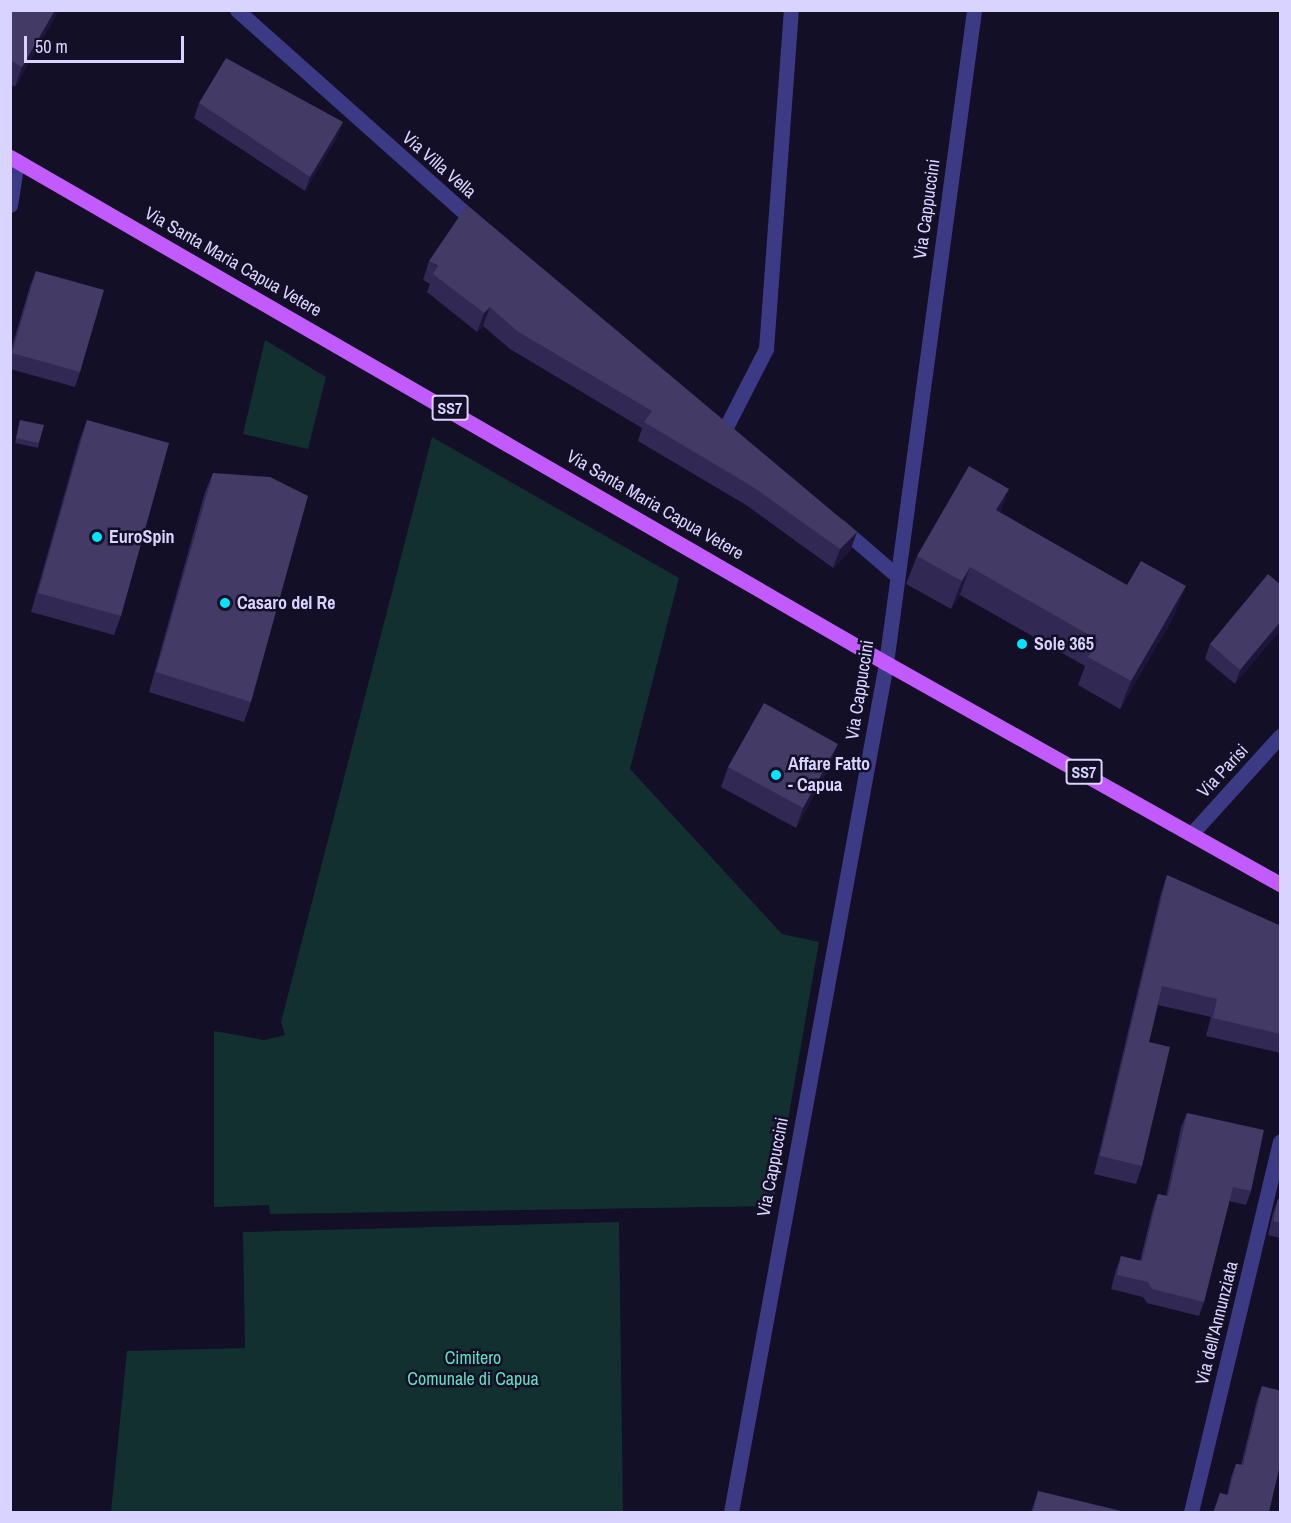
<!DOCTYPE html>
<html>
<head>
<meta charset="utf-8">
<style>
  body { margin:0 }
  #map { position:relative; width:1291px; height:1523px; overflow:hidden; background:#130f26; font-family:"Archivo Narrow",sans-serif }
  div>[style] { position:absolute }
  .green>* { inset:0; background:#12302f }
  .street>* { height:15px; margin:-7.5px; padding:0 7.5px; transform-origin:7.5px; border-radius:7.5px; background:#3d3a85 }
  .primary>* { height:15px; margin:-7.5px; padding:0 7.5px; transform-origin:7.5px; border-radius:7.5px; background:#c25bff }
  .wall>* { inset:0; background:#312854 }
  .shaded-wall>* { inset:0; background:#1d163a }
  .building>* { inset:0; background:#433a66 }
  .dots>* { width:16px; height:16px; translate:-50% -50%; box-sizing:border-box; border:3px solid #130f26; border-radius:50% }
  span { translate:-50% -50%; white-space:nowrap; text-align:center; line-height:1.15; -webkit-text-stroke:5px #130f26; paint-order:stroke }
  .shield-label span { padding:2px 4px; background:#130f26; border:2px solid; border-radius:4px; -webkit-text-stroke-width:0 }
  .shield-label { font-size:16px; color:#d9d4ff; font-weight:700 }
  .street-label { font-size:18px; color:#d9d4ff }
  .poi-label { font-size:18px; color:#d9d4ff; font-weight:700 }
  .left { translate:0 -50%; text-align:left }
  .park-label { font-size:18px; color:#5fe0c0 }
  .frame { position:absolute; inset:0; border:12px solid #d9d4ff; pointer-events:none }
  .scale { position:absolute; left:24px; top:36px; width:160px; height:27px; box-sizing:border-box; border:3px solid #d9d4ff; border-top:0; padding-left:8px; font-size:18px; line-height:21px; white-space:nowrap; color:#d9d4ff; -webkit-text-stroke:4px #130f26; paint-order:stroke }
</style>
</head>
<body>
<div id="map">
  <div class="green">
    <div style="clip-path:polygon(265px 340px,326px 377px,308px 449px,243px 434px)"></div>
    <div style="clip-path:polygon(432px 437px,679px 578px,630px 769px,782px 934px,819px 942px,773px 1206px,270px 1214px,269px 1205px,214px 1207px,214px 1031px,264px 1040px,285px 1035px,281px 1022px)"></div>
    <div style="clip-path:polygon(619px 1222px,623px 1512px,111px 1512px,127px 1351px,245px 1348px,243px 1232px)"></div>
  </div>
  <div class="street">
    <div style="left:237px;top:10px;width:322px;rotate:41.7deg"></div>
    <div style="left:10px;top:205px;width:45px;rotate:-81deg"></div>
    <div style="left:725px;top:429px;width:90px;rotate:-62.9deg"></div>
    <div style="left:766px;top:349px;width:340px;rotate:-85.8deg"></div>
    <div style="left:839px;top:526px;width:75px;rotate:40.7deg"></div>
    <div style="left:1193px;top:832px;width:130px;rotate:-47.8deg"></div>
    <div style="left:731px;top:1512px;width:863px;rotate:-79.65deg"></div>
    <div style="left:886px;top:663px;width:659px;rotate:-82.32deg"></div>
    <div style="left:1191px;top:1512px;width:381px;rotate:-76.5deg"></div>
  </div>
  <div class="primary">
    <div style="left:10px;top:157px;width:1012px;rotate:30.01deg"></div>
    <div style="left:886px;top:663px;width:452px;rotate:29.3deg"></div>
  </div>
  <div class="wall">
    <div style="clip-path:polygon(10px 10px,59px 10px,15px 87px,10px 84px)"></div>
    <div style="clip-path:polygon(199px 103px,338px 136px,305px 191px,194px 118px)"></div>
    <div style="clip-path:polygon(429px 261px,857px 532px,850px 551px,833px 568px,746px 505px,638px 441px,642px 428px,510px 349px,483px 326px,477px 332px,427px 292px,430px 284px,423px 280px)"></div>
    <div style="clip-path:polygon(36px 271px,80px 372px,75px 387px,10px 369px,10px 353px,30px 286px)"></div>
    <div style="clip-path:polygon(20px 420px,39px 443px,38px 448px,15px 443px)"></div>
    <div style="clip-path:polygon(87px 420px,121px 616px,114px 635px,31px 612px,80px 439px)"></div>
    <div style="clip-path:polygon(213px 473px,251px 702px,244px 722px,149px 692px,205px 492px)"></div>
    <div style="clip-path:polygon(1000px 513px,1175px 614px,1120px 709px,1078px 685px,1085px 666px,960px 595px,951px 609px,906px 584px,917px 556px)"></div>
    <div style="clip-path:polygon(1281px 585px,1235px 684px,1205px 659px,1210px 644px)"></div>
    <div style="clip-path:polygon(831px 764px,796px 828px,721px 787px,728px 767px)"></div>
    <div style="clip-path:polygon(1167px 875px,1281px 926px,1281px 1053px,1206px 1036px,1211px 1017px,1158px 1005px,1149px 1042px,1142px 1166px,1136px 1184px,1094px 1174px,1161px 893px)"></div>
    <div style="clip-path:polygon(1187px 1113px,1251px 1191px,1246px 1205px,1229px 1201px,1204px 1302px,1199px 1316px,1147px 1303px,1143px 1297px,1111px 1289px,1116px 1270px,1121px 1256px,1140px 1261px,1153px 1208px,1158px 1194px,1166px 1196px,1181px 1127px)"></div>
    <div style="clip-path:polygon(1278px 1199px,1281px 1200px,1281px 1238px,1268px 1235px,1273px 1213px)"></div>
    <div style="clip-path:polygon(1262px 1386px,1273px 1493px,1269px 1512px,1213px 1512px,1220px 1493px,1227px 1495px,1231px 1477px,1236px 1464px,1241px 1465px,1257px 1400px)"></div>
    <div style="clip-path:polygon(1038px 1491px,1125px 1512px,1031px 1512px)"></div>
  </div>
  <div class="shaded-wall">
    <div style="clip-path:polygon(55px 10px,59px 10px,15px 87px,22px 67px)"></div>
    <div style="clip-path:polygon(343px 122px,338px 136px,305px 191px,310px 177px)"></div>
    <div style="clip-path:polygon(490px 307px,483px 326px,477px 332px,484px 313px)"></div>
    <div style="clip-path:polygon(1009px 489px,999px 517px,996px 510px)"></div>
    <div style="clip-path:polygon(857px 532px,850px 551px,833px 568px,840px 549px)"></div>
    <div style="clip-path:polygon(970px 567px,960px 595px,951px 609px,962px 581px)"></div>
    <div style="clip-path:polygon(1186px 586px,1175px 614px,1120px 709px,1131px 681px)"></div>
    <div style="clip-path:polygon(1281px 621px,1281px 630px,1235px 684px,1240px 670px)"></div>
    <div style="clip-path:polygon(838px 744px,831px 764px,796px 828px,803px 808px)"></div>
  </div>
  <div class="building">
    <div style="clip-path:polygon(10px 10px,55px 10px,22px 67px,10px 60px)"></div>
    <div style="clip-path:polygon(226px 58px,343px 122px,310px 177px,199px 103px)"></div>
    <div style="clip-path:polygon(467px 205px,857px 532px,840px 549px,753px 487px,644px 422px,652px 411px,517px 331px,490px 307px,484px 313px,433px 274px,438px 266px,429px 261px)"></div>
    <div style="clip-path:polygon(36px 271px,104px 290px,80px 372px,12px 353px)"></div>
    <div style="clip-path:polygon(20px 420px,44px 425px,39px 443px,16px 438px)"></div>
    <div style="clip-path:polygon(87px 420px,169px 443px,121px 616px,38px 593px)"></div>
    <div style="clip-path:polygon(969px 466px,1009px 489px,996px 510px,1127px 585px,1141px 561px,1186px 586px,1131px 681px,1088px 657px,1098px 640px,970px 567px,962px 581px,917px 556px)"></div>
    <div style="clip-path:polygon(213px 473px,270px 477px,308px 496px,251px 702px,156px 672px)"></div>
    <div style="clip-path:polygon(1268px 574px,1281px 585px,1281px 621px,1240px 670px,1210px 644px)"></div>
    <div style="clip-path:polygon(764px 703px,838px 744px,803px 808px,728px 767px)"></div>
    <div style="clip-path:polygon(1167px 875px,1281px 926px,1281px 1034px,1213px 1018px,1217px 999px,1162px 986px,1149px 1042px,1170px 1047px,1142px 1166px,1100px 1156px)"></div>
    <div style="clip-path:polygon(1187px 1113px,1264px 1130px,1251px 1191px,1233px 1187px,1204px 1302px,1152px 1289px,1148px 1282px,1117px 1275px,1121px 1256px,1142px 1261px,1158px 1194px,1168px 1196px)"></div>
    <div style="clip-path:polygon(1278px 1199px,1281px 1200px,1281px 1223px,1273px 1221px)"></div>
    <div style="clip-path:polygon(1262px 1386px,1281px 1391px,1281px 1461px,1269px 1512px,1214px 1512px,1220px 1493px,1228px 1495px,1236px 1464px,1243px 1465px)"></div>
    <div style="clip-path:polygon(1038px 1491px,1125px 1512px,1033px 1512px)"></div>
  </div>
  <div class="dots">
    <div style="left:97px;top:537px;background:#00e5ff"></div>
    <div style="left:225px;top:603px;background:#00e5ff"></div>
    <div style="left:1022px;top:644px;background:#00e5ff"></div>
    <div style="left:776px;top:775px;background:#00e5ff"></div>
  </div>
  <div class="shield-label">
    <span style="left:450px;top:408px">SS7</span>
    <span style="left:1084px;top:772px">SS7</span>
  </div>
  <div class="street-label">
    <span style="left:439px;top:165px;rotate:41deg">Via Villa Vella</span>
    <span style="left:927px;top:209px;rotate:-82deg">Via Cappuccini</span>
    <span style="left:233px;top:262px;rotate:30deg">Via Santa Maria Capua Vetere</span>
    <span style="left:655px;top:505px;rotate:30deg">Via Santa Maria Capua Vetere</span>
    <span style="left:860px;top:690px;rotate:-81deg">Via Cappuccini</span>
    <span style="left:1223px;top:771px;rotate:-47deg">Via Parisi</span>
    <span style="left:773px;top:1167px;rotate:-79deg">Via Cappuccini</span>
    <span style="left:1217px;top:1323px;rotate:-76deg">Via dell'Annunziata</span>
  </div>
  <div class="poi-label">
    <span class="left" style="left:109px;top:537px">EuroSpin</span>
    <span class="left" style="left:237px;top:603px">Casaro del Re</span>
    <span class="left" style="left:1034px;top:644px">Sole 365</span>
    <span class="left" style="left:788px;top:775px">Affare Fatto<br>- Capua</span>
  </div>
  <div class="park-label">
    <span style="left:473px;top:1369px">Cimitero<br>Comunale di Capua</span>
  </div>
  <div class="frame"></div>
  <div class="scale">50 m</div>
</div>
</body>
</html>
